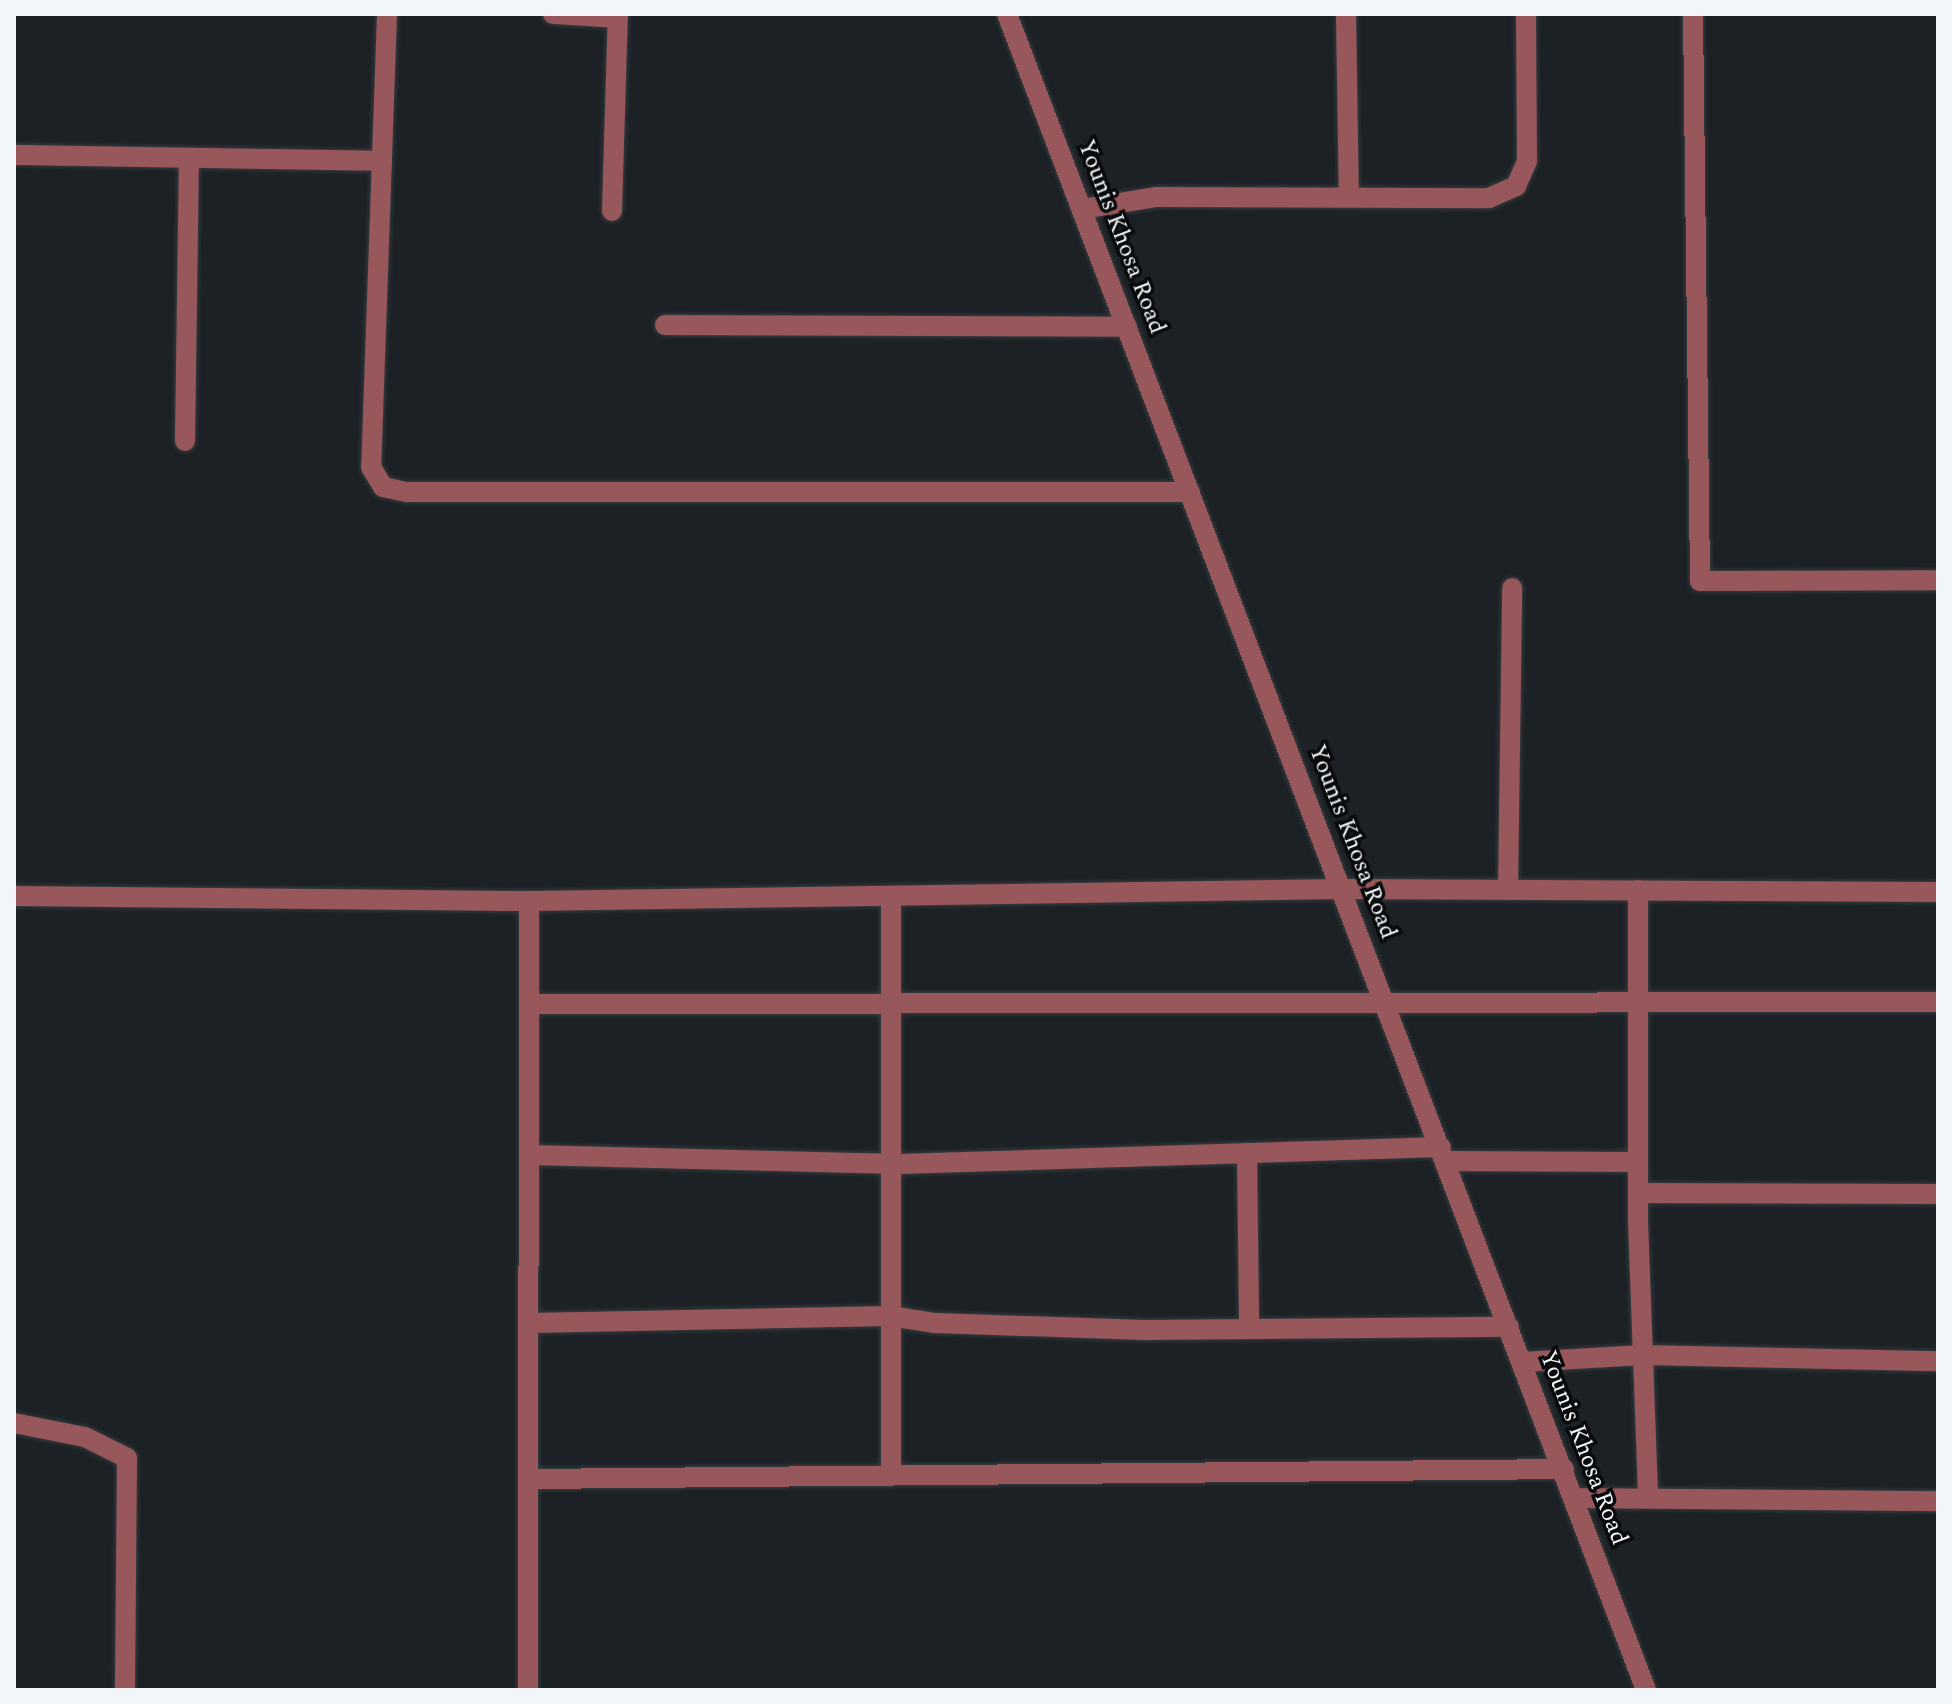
<!DOCTYPE html>
<html>
<head>
<meta charset="utf-8">
<style>
  body { margin:0 }
  #map { position:relative; width:1952px; height:1704px; overflow:hidden; background:#1c2125; font-family:Spectral,serif }
  div>[style] { position:absolute }
  .roads { filter:drop-shadow(0 0 2px #363b3e) drop-shadow(0 0 2px #363b3e) }
  .minor>* { height:20px; margin:-10px; padding:0 10px; transform-origin:10px; border-radius:10px; background:#97575b }
  .tertiary>* { height:20px; margin:-10px; padding:0 10px; transform-origin:10px; border-radius:10px; background:#97575b }
  span { translate:-50% -50%; white-space:nowrap; text-align:center; line-height:1.15; -webkit-text-stroke:7px #080a0c; paint-order:stroke }
  .street-label { font-size:24px; color:#f2f6f8 }
  .frame { position:absolute; inset:0; border:16px solid #f2f6f8; pointer-events:none }
</style>
</head>
<body>
<div id="map">
  <div class="roads">
    <div class="minor">
      <div style="left:387px;top:14px;width:453px;rotate:92deg"></div>
      <div style="left:371px;top:467px;width:23px;rotate:59deg"></div>
      <div style="left:383px;top:487px;width:25px;rotate:12deg"></div>
      <div style="left:407px;top:492px;width:783px"></div>
      <div style="left:553px;top:14px;width:65px;rotate:3.5deg"></div>
      <div style="left:1346px;top:14px;width:183px;rotate:89.1deg"></div>
      <div style="left:1693px;top:14px;width:567px;rotate:89.29deg"></div>
      <div style="left:1700px;top:581px;width:238px;rotate:-0.2deg"></div>
      <div style="left:14px;top:155px;width:368px;rotate:0.9deg"></div>
      <div style="left:1082px;top:209px;width:76px;rotate:-9.1deg"></div>
      <div style="left:1157px;top:197px;width:332px;rotate:0.2deg"></div>
      <div style="left:1489px;top:198px;width:30px;rotate:-24deg"></div>
      <div style="left:1516px;top:186px;width:27px;rotate:-66deg"></div>
      <div style="left:1527px;top:161px;width:147px;rotate:-90.4deg"></div>
      <div style="left:612px;top:211px;width:197px;rotate:-88.3deg"></div>
      <div style="left:665px;top:325px;width:462px;rotate:0.2deg"></div>
      <div style="left:185px;top:441px;width:283px;rotate:-89.2deg"></div>
      <div style="left:1508px;top:890px;width:302px;rotate:-89.2deg"></div>
      <div style="left:1638px;top:890px;width:331px;rotate:90deg"></div>
      <div style="left:1638px;top:1221px;width:277px;rotate:87.9deg"></div>
      <div style="left:14px;top:896px;width:515px;rotate:0.56deg"></div>
      <div style="left:529px;top:901px;width:813px;rotate:-0.85deg"></div>
      <div style="left:1342px;top:889px;width:596px;rotate:0.29deg"></div>
      <div style="left:891px;top:896px;width:580px;rotate:90deg"></div>
      <div style="left:529px;top:1004px;width:1409px;rotate:-0.08deg"></div>
      <div style="left:1247px;top:1153px;width:176px;rotate:89.3deg"></div>
      <div style="left:529px;top:1155px;width:370px;rotate:1.4deg"></div>
      <div style="left:899px;top:1164px;width:542px;rotate:-1.8deg"></div>
      <div style="left:1446px;top:1161px;width:192px;rotate:0.3deg"></div>
      <div style="left:1638px;top:1193px;width:300px;rotate:0.2deg"></div>
      <div style="left:529px;top:1323px;width:361px;rotate:-1.1deg"></div>
      <div style="left:890px;top:1316px;width:46px;rotate:8.8deg"></div>
      <div style="left:935px;top:1323px;width:209px;rotate:1.9deg"></div>
      <div style="left:1144px;top:1330px;width:365px;rotate:-0.5deg"></div>
      <div style="left:1523px;top:1362px;width:120px;rotate:-3.3deg"></div>
      <div style="left:1643px;top:1355px;width:295px;rotate:1.2deg"></div>
      <div style="left:14px;top:1423px;width:72px;rotate:11.2deg"></div>
      <div style="left:85px;top:1437px;width:47px;rotate:26.6deg"></div>
      <div style="left:127px;top:1458px;width:232px;rotate:90.5deg"></div>
      <div style="left:529px;top:1479px;width:1035px;rotate:-0.55deg"></div>
      <div style="left:1575px;top:1498px;width:363px;rotate:0.5deg"></div>
      <div style="left:528px;top:1690px;width:789px;rotate:-89.93deg"></div>
    </div>
    <div class="tertiary">
      <div style="left:1007px;top:14px;width:1794px;rotate:69.13deg"></div>
    </div>
  </div>
  <div class="street-label">
    <span style="left:1121px;top:237px;rotate:69deg">Younis Khosa Road</span>
    <span style="left:1352px;top:842px;rotate:69deg">Younis Khosa Road</span>
    <span style="left:1583px;top:1448px;rotate:69deg">Younis Khosa Road</span>
  </div>
  <div class="frame"></div>
</div>
</body>
</html>
